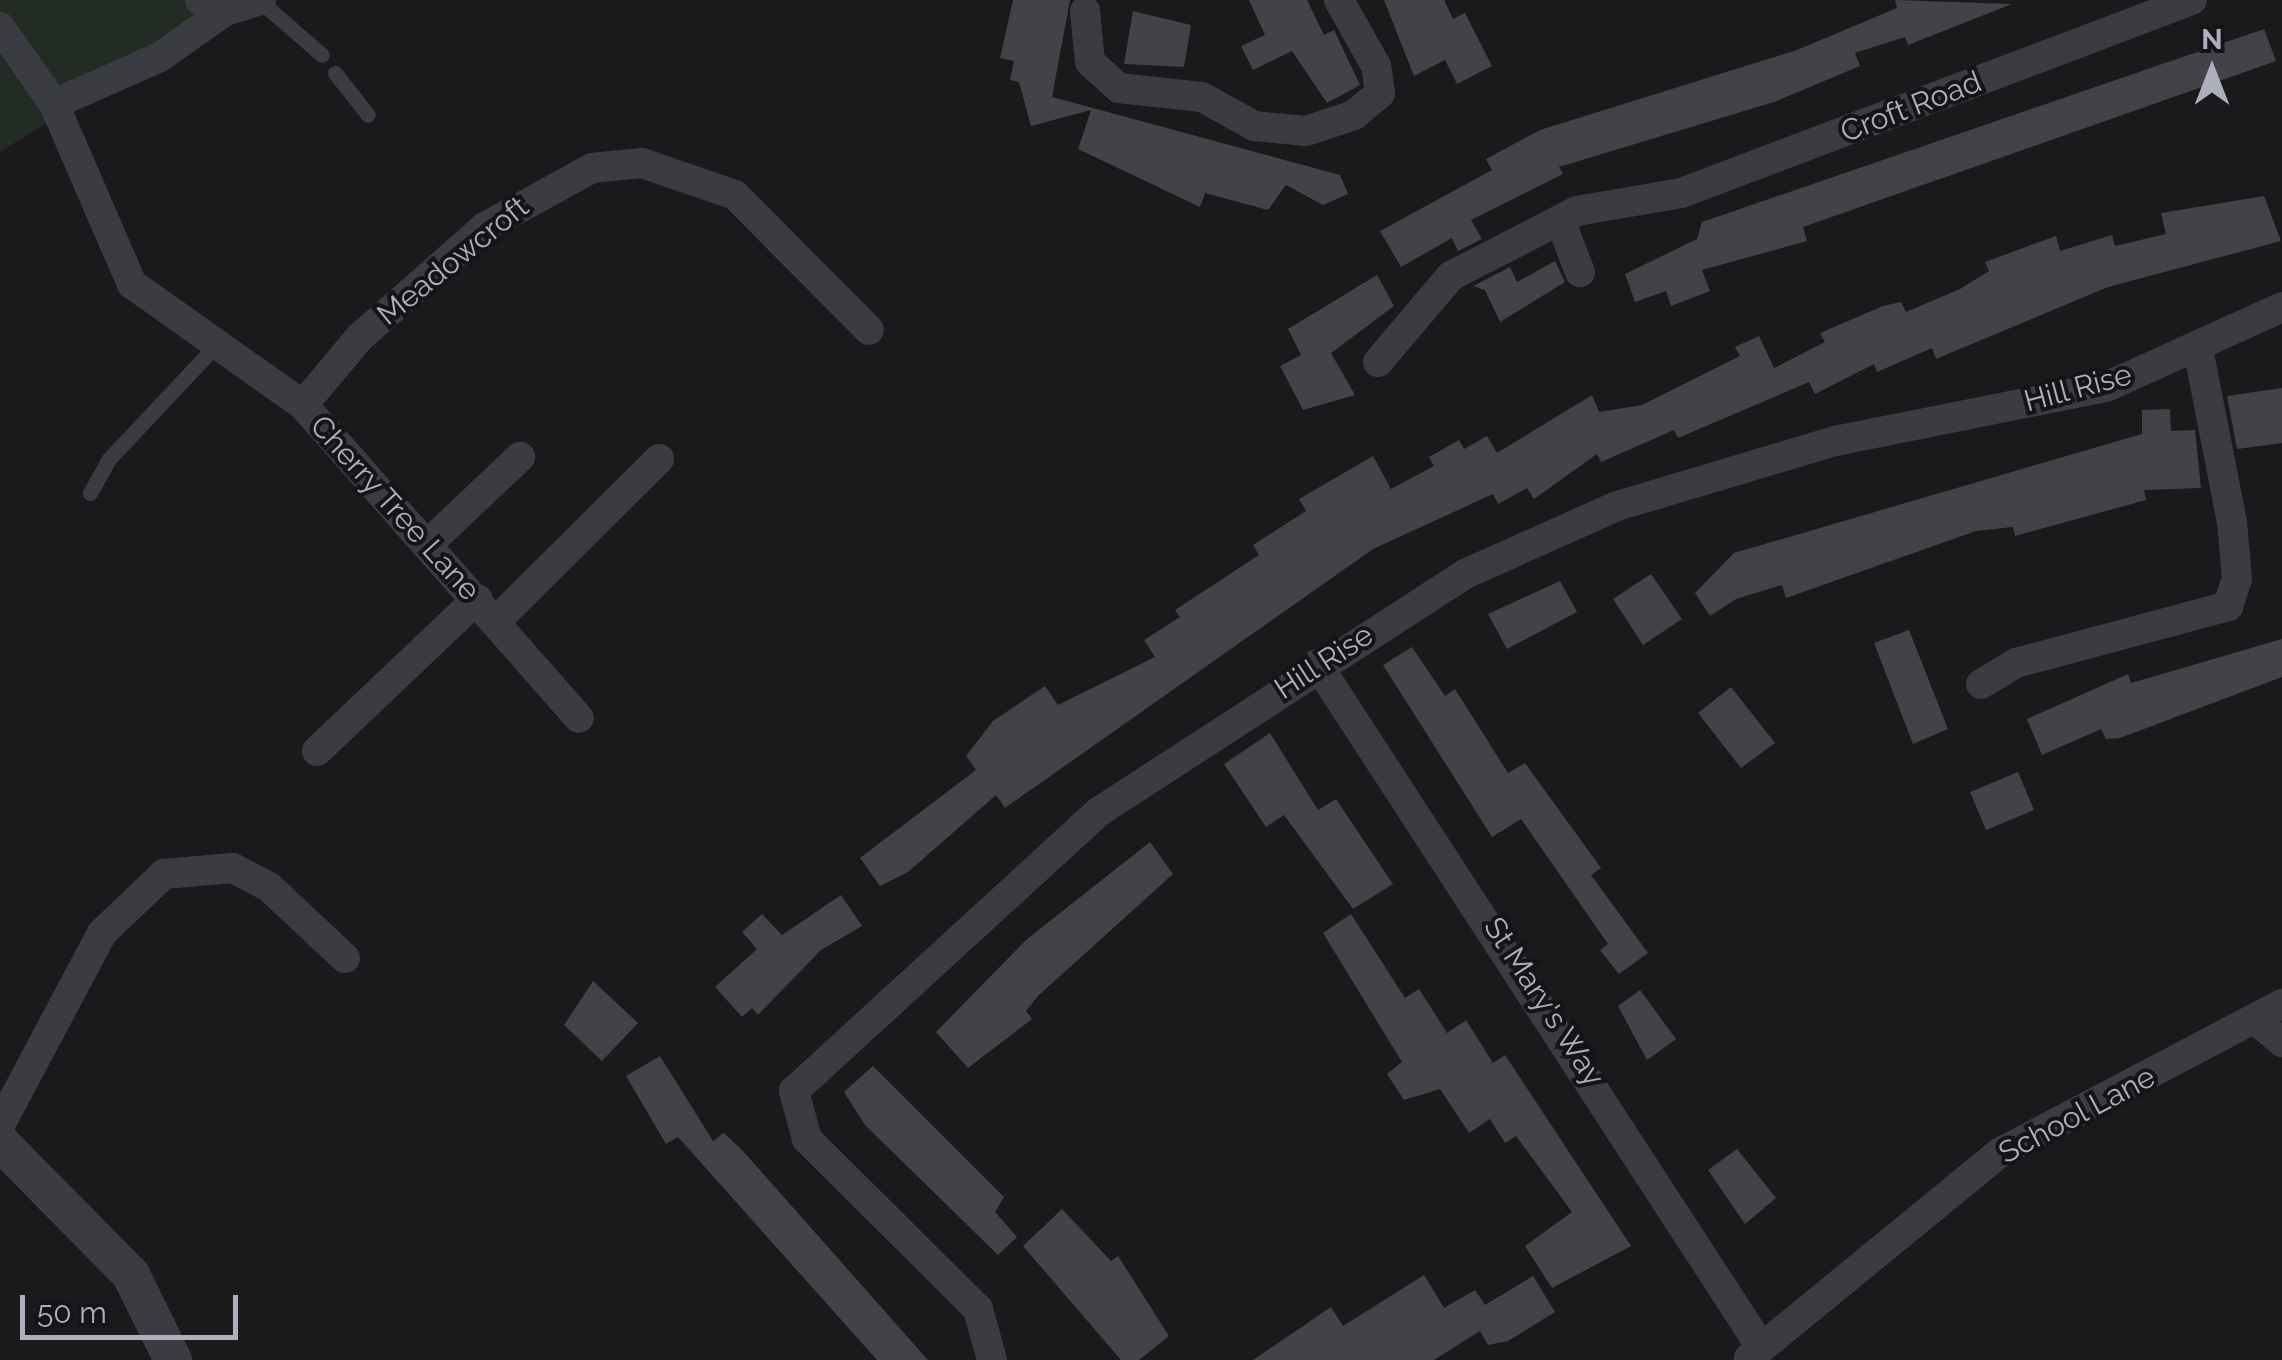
<!DOCTYPE html>
<html>
<head>
<meta charset="utf-8">
<style>
  body { margin:0 }
  #map { position:relative; width:2282px; height:1360px; overflow:hidden; background:#1a1a1d; font-family:Raleway,sans-serif }
  div>[style] { position:absolute }
  .green>* { inset:0; background:#222b24 }
  .building>* { inset:0; background:#424247 }
  .service>* { height:15px; margin:-7.5px; padding:0 7.5px; transform-origin:7.5px; border-radius:7.5px; background:#3b3c42 }
  .minor>* { height:30px; margin:-15px; padding:0 15px; transform-origin:15px; border-radius:15px; background:#3b3c42 }
  .tertiary>* { height:38px; margin:-19px; padding:0 19px; transform-origin:19px; border-radius:19px; background:#3b3c42 }
  span { translate:-50% -50%; white-space:nowrap; text-align:center; line-height:1.15; -webkit-text-stroke:8px #151518; paint-order:stroke }
  .street-label { font-size:30px; color:#adb0bc }
  .north { position:absolute; left:2162px; top:20px; width:100px; height:100px; -webkit-text-stroke:8px #151518; paint-order:stroke; rotate:0deg; font-size:28px; font-weight:700; line-height:40px; text-align:center; color:#adb0bc }
  .north::after { content:''; display:block; margin:auto; width:35px; height:45px; background:#adb0bc; clip-path:polygon(50% 0,100% 100%,50% 72%,0 100%) }
  .scale { position:absolute; left:20px; top:1295px; width:218px; height:45px; box-sizing:border-box; border:5px solid #adb0bc; border-top:0; padding-left:12px; font-size:30px; line-height:35px; white-space:nowrap; color:#adb0bc; -webkit-text-stroke:8px #151518; paint-order:stroke }
</style>
</head>
<body>
<div id="map">
  <div class="green">
    <div style="clip-path:polygon(0 0,246px 0,0 152px)"></div>
  </div>
  <div class="building">
    <div style="clip-path:polygon(1013px 0,1070px 0,1052px 97px,1340px 175px,1348px 194px,1323px 205px,1286px 185px,1268px 210px,1205px 193px,1200px 207px,1078px 149px,1091px 110px,1031px 126px,1019px 82px,1010px 80px,1014px 61px,1000px 58px)"></div>
    <div style="clip-path:polygon(1249px 0,1307px 0,1324px 35px,1334px 30px,1360px 85px,1327px 103px,1292px 51px,1253px 70px,1241px 46px,1265px 35px)"></div>
    <div style="clip-path:polygon(1384px 0,1444px 0,1453px 19px,1465px 13px,1492px 66px,1457px 84px,1445px 60px,1414px 76px)"></div>
    <div style="clip-path:polygon(1895px 0,2012px 4px,1908px 45px,1905px 37px,1855px 53px,1860px 66px,1774px 102px,1559px 167px,1563px 174px,1471px 220px,1482px 239px,1458px 251px,1452px 238px,1401px 267px,1380px 231px,1492px 170px,1486px 159px,1540px 130px,1797px 50px,1897px 8px)"></div>
    <div style="clip-path:polygon(1133px 11px,1191px 25px,1184px 67px,1124px 64px)"></div>
    <div style="clip-path:polygon(2264px 29px,2276px 61px,1803px 227px,1807px 241px,1702px 270px,1710px 291px,1671px 306px,1666px 291px,1635px 302px,1625px 274px,1697px 239px,1702px 222px)"></div>
    <div style="clip-path:polygon(2264px 196px,2281px 241px,2108px 287px,1936px 359px,1932px 348px,1877px 372px,1874px 364px,1815px 394px,1809px 382px,1678px 438px,1674px 430px,1601px 462px,1597px 454px,1534px 499px,1527px 488px,1498px 504px,1493px 494px,1373px 549px,1005px 808px,996px 795px,908px 872px,880px 886px,860px 858px,976px 770px,966px 756px,993px 721px,1045px 686px,1058px 705px,1155px 657px,1144px 640px,1180px 617px,1175px 610px,1259px 555px,1253px 545px,1306px 511px,1299px 499px,1373px 456px,1391px 489px,1434px 466px,1429px 457px,1459px 440px,1464px 449px,1487px 436px,1497px 453px,1592px 395px,1599px 412px,1642px 405px,1740px 356px,1735px 347px,1759px 336px,1774px 368px,1825px 342px,1820px 333px,1883px 306px,1901px 302px,1906px 312px,1960px 289px,1989px 271px,1985px 262px,2056px 236px,2060px 251px,2112px 235px,2115px 246px,2166px 234px,2161px 213px)"></div>
    <div style="clip-path:polygon(1555px 261px,1565px 282px,1500px 322px,1485px 290px,1473px 286px,1510px 267px,1517px 282px)"></div>
    <div style="clip-path:polygon(1377px 275px,1394px 306px,1331px 353px,1355px 395px,1303px 410px,1280px 366px,1301px 355px,1288px 329px)"></div>
    <div style="clip-path:polygon(2282px 388px,2282px 443px,2237px 449px,2227px 396px)"></div>
    <div style="clip-path:polygon(2170px 409px,2171px 431px,2195px 430px,2201px 488px,2144px 490px,2146px 500px,2015px 536px,2013px 527px,1976px 531px,1786px 598px,1782px 585px,1736px 599px,1710px 616px,1695px 593px,1734px 553px,2142px 434px,2142px 410px)"></div>
    <div style="clip-path:polygon(1651px 574px,1682px 619px,1643px 645px,1613px 599px)"></div>
    <div style="clip-path:polygon(1560px 581px,1577px 612px,1507px 649px,1488px 614px)"></div>
    <div style="clip-path:polygon(1909px 630px,1948px 729px,1913px 744px,1874px 643px)"></div>
    <div style="clip-path:polygon(2282px 639px,2282px 677px,2120px 738px,2106px 739px,2101px 729px,2042px 755px,2027px 719px,2128px 674px,2131px 683px)"></div>
    <div style="clip-path:polygon(1412px 647px,1445px 696px,1455px 689px,1508px 773px,1525px 763px,1601px 868px,1591px 875px,1648px 953px,1619px 974px,1600px 950px,1608px 944px,1521px 819px,1492px 837px,1390px 676px,1383px 665px)"></div>
    <div style="clip-path:polygon(1731px 687px,1775px 743px,1741px 768px,1698px 713px)"></div>
    <div style="clip-path:polygon(1270px 733px,1318px 810px,1336px 799px,1393px 884px,1353px 909px,1284px 815px,1266px 827px,1224px 764px)"></div>
    <div style="clip-path:polygon(2018px 772px,2034px 810px,1986px 830px,1970px 792px)"></div>
    <div style="clip-path:polygon(1150px 842px,1173px 874px,1038px 996px,1026px 1011px,1032px 1019px,968px 1068px,936px 1032px,1026px 940px)"></div>
    <div style="clip-path:polygon(841px 895px,862px 926px,821px 950px,758px 1015px,752px 1008px,742px 1017px,715px 987px,757px 949px,742px 932px,762px 914px,782px 935px)"></div>
    <div style="clip-path:polygon(1351px 914px,1405px 998px,1419px 989px,1447px 1033px,1466px 1020px,1493px 1063px,1505px 1055px,1631px 1246px,1552px 1288px,1525px 1246px,1572px 1212px,1516px 1136px,1505px 1143px,1490px 1119px,1469px 1133px,1440px 1089px,1404px 1100px,1387px 1074px,1402px 1062px,1323px 933px)"></div>
    <div style="clip-path:polygon(593px 981px,638px 1023px,602px 1061px,564px 1025px)"></div>
    <div style="clip-path:polygon(1640px 990px,1676px 1039px,1647px 1060px,1618px 1006px)"></div>
    <div style="clip-path:polygon(660px 1056px,713px 1141px,724px 1133px,743px 1151px,928px 1360px,877px 1360px,678px 1137px,666px 1144px,626px 1076px)"></div>
    <div style="clip-path:polygon(873px 1066px,1004px 1197px,995px 1212px,1017px 1237px,998px 1255px,865px 1125px,844px 1092px)"></div>
    <div style="clip-path:polygon(1737px 1149px,1776px 1198px,1745px 1224px,1708px 1170px)"></div>
    <div style="clip-path:polygon(1062px 1209px,1111px 1261px,1118px 1256px,1169px 1336px,1139px 1360px,1121px 1360px,1023px 1246px)"></div>
    <div style="clip-path:polygon(1424px 1275px,1444px 1308px,1475px 1290px,1485px 1305px,1533px 1276px,1555px 1312px,1508px 1341px,1488px 1345px,1480px 1331px,1434px 1360px,1253px 1360px,1331px 1307px,1343px 1326px)"></div>
  </div>
  <div class="service">
    <div style="left:260px;top:1px;width:82px;rotate:41.1deg"></div>
    <div style="left:335px;top:73px;width:53px;rotate:51.8deg"></div>
    <div style="left:90px;top:493px;width:38px;rotate:-61deg"></div>
    <div style="left:108px;top:460px;width:155px;rotate:-46.8deg"></div>
  </div>
  <div class="minor">
    <div style="left:200px;top:0;width:27px;rotate:24deg"></div>
    <div style="left:225px;top:11px;width:38px;rotate:-17deg"></div>
    <div style="left:1085px;top:11px;width:51px;rotate:84.4deg"></div>
    <div style="left:1090px;top:62px;width:39px;rotate:42deg"></div>
    <div style="left:1119px;top:88px;width:83px;rotate:6.2deg"></div>
    <div style="left:1202px;top:97px;width:60px;rotate:29.1deg"></div>
    <div style="left:1254px;top:126px;width:52px;rotate:5.5deg"></div>
    <div style="left:1306px;top:131px;width:51px;rotate:-18.4deg"></div>
    <div style="left:1354px;top:115px;width:34px;rotate:-40deg"></div>
    <div style="left:1380px;top:93px;width:27px;rotate:-98deg"></div>
    <div style="left:1376px;top:66px;width:76px;rotate:-119.3deg"></div>
    <div style="left:0;top:27px;width:94px;rotate:55deg"></div>
    <div style="left:54px;top:104px;width:196px;rotate:66.6deg"></div>
    <div style="left:132px;top:284px;width:209px;rotate:35.3deg"></div>
    <div style="left:303px;top:405px;width:417px;rotate:48.6deg"></div>
    <div style="left:54px;top:104px;width:116px;rotate:-23.9deg"></div>
    <div style="left:160px;top:57px;width:80px;rotate:-35.3deg"></div>
    <div style="left:1560px;top:220px;width:56px;rotate:69deg"></div>
    <div style="left:1378px;top:362px;width:113px;rotate:-49.7deg"></div>
    <div style="left:1451px;top:276px;width:142px;rotate:-27.3deg"></div>
    <div style="left:1577px;top:211px;width:106px;rotate:-9.8deg"></div>
    <div style="left:1681px;top:193px;width:546px;rotate:-20.69deg"></div>
    <div style="left:303px;top:405px;width:87px;rotate:-50.1deg"></div>
    <div style="left:359px;top:338px;width:168px;rotate:-41.4deg"></div>
    <div style="left:485px;top:227px;width:122px;rotate:-28.9deg"></div>
    <div style="left:592px;top:168px;width:50px;rotate:-5.7deg"></div>
    <div style="left:642px;top:163px;width:98px;rotate:19deg"></div>
    <div style="left:735px;top:195px;width:190px;rotate:45.2deg"></div>
    <div style="left:428px;top:544px;width:127px;rotate:-43.4deg"></div>
    <div style="left:496px;top:621px;width:230px;rotate:-44.8deg"></div>
    <div style="left:1317px;top:664px;width:815px;rotate:56.97deg"></div>
    <div style="left:1981px;top:684px;width:41px;rotate:-31deg"></div>
    <div style="left:2016px;top:663px;width:220px;rotate:-15deg"></div>
    <div style="left:2228px;top:606px;width:28px;rotate:-72deg"></div>
    <div style="left:2237px;top:579px;width:57px;rotate:-95deg"></div>
    <div style="left:2232px;top:522px;width:177px;rotate:-101.1deg"></div>
    <div style="left:317px;top:751px;width:221px;rotate:-43.5deg"></div>
    <div style="left:2257px;top:1021px;width:33px;rotate:40deg"></div>
    <div style="left:0;top:1125px;width:217px;rotate:-62deg"></div>
    <div style="left:102px;top:933px;width:86px;rotate:-43.6deg"></div>
    <div style="left:164px;top:874px;width:69px;rotate:-5deg"></div>
    <div style="left:233px;top:868px;width:41px;rotate:27.8deg"></div>
    <div style="left:269px;top:887px;width:104px;rotate:43.1deg"></div>
    <div style="left:1749px;top:1358px;width:325px;rotate:-39.3deg"></div>
    <div style="left:2001px;top:1152px;width:318px;rotate:-27.8deg"></div>
    <div style="left:992px;top:1360px;width:53px;rotate:-105.4deg"></div>
    <div style="left:978px;top:1309px;width:241px;rotate:-135.2deg"></div>
    <div style="left:807px;top:1139px;width:50px;rotate:-105.2deg"></div>
    <div style="left:794px;top:1091px;width:415px;rotate:-42.5deg"></div>
    <div style="left:1100px;top:811px;width:435px;rotate:-33deg"></div>
    <div style="left:1465px;top:574px;width:167px;rotate:-24.1deg"></div>
    <div style="left:1617px;top:506px;width:227px;rotate:-16.6deg"></div>
    <div style="left:1835px;top:441px;width:276px;rotate:-11.3deg"></div>
    <div style="left:2106px;top:387px;width:193px;rotate:-24.4deg"></div>
  </div>
  <div class="tertiary">
    <div style="left:0;top:1142px;width:187px;rotate:45.4deg"></div>
    <div style="left:131px;top:1275px;width:95px;rotate:63.7deg"></div>
  </div>
  <div class="street-label">
    <span style="left:1911px;top:107px;rotate:-21deg">Croft Road</span>
    <span style="left:453px;top:261px;rotate:-39deg">Meadowcroft</span>
    <span style="left:2078px;top:388px;rotate:-15deg">Hill Rise</span>
    <span style="left:395px;top:508px;rotate:48deg">Cherry Tree Lane</span>
    <span style="left:1324px;top:662px;rotate:-33deg">Hill Rise</span>
    <span style="left:1544px;top:1002px;rotate:57deg">St Mary's Way</span>
    <span style="left:2077px;top:1115px;rotate:-28deg">School Lane</span>
  </div>
  <div class="north">N</div>
  <div class="scale">50 m</div>
</div>
</body>
</html>
